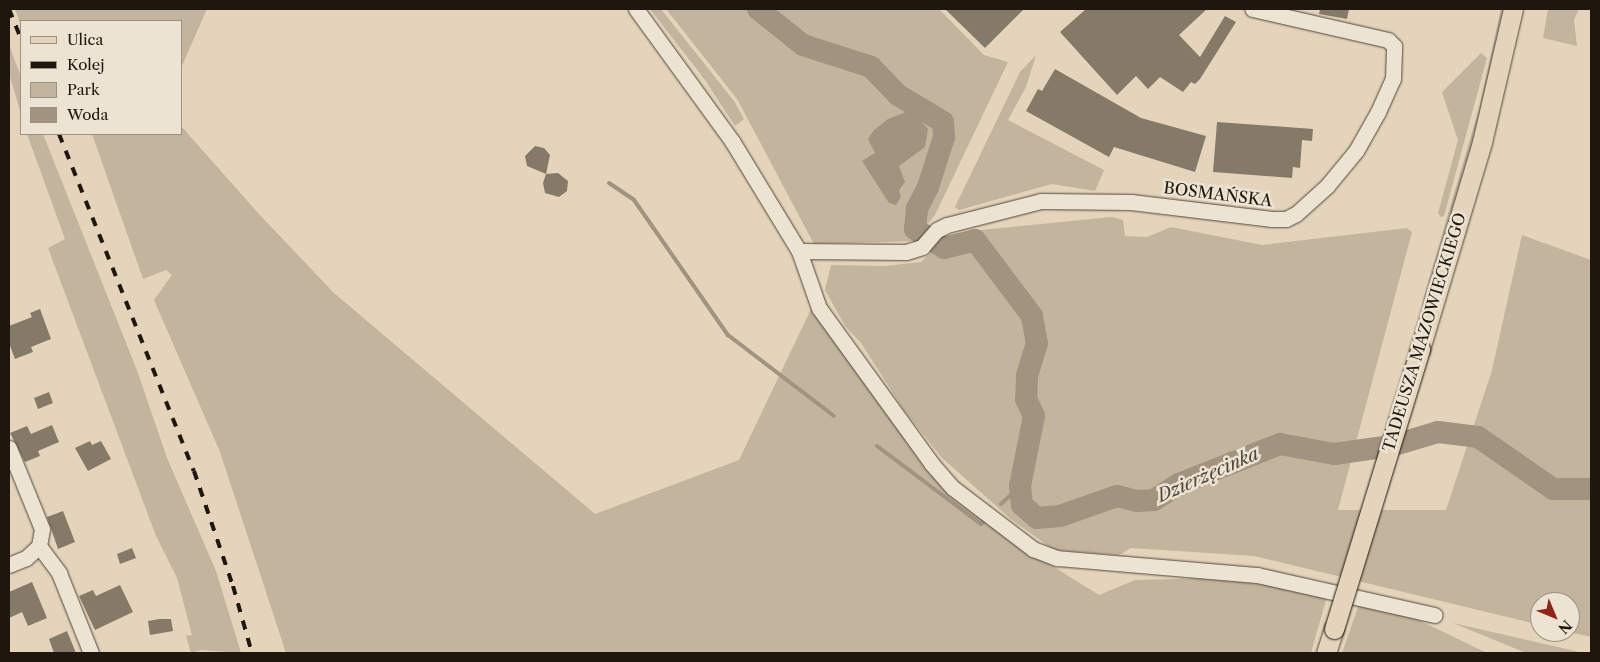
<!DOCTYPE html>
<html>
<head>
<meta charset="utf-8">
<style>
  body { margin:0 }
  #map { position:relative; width:1600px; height:662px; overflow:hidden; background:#e4d4bb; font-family:"Libre Caslon Text",serif }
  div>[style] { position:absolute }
  .green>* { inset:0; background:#c3b49e }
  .water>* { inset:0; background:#a19380 }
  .stream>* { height:4px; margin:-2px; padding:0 2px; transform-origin:2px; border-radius:2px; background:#a19380 }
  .river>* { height:22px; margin:-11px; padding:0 11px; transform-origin:11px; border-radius:11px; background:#a19380 }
  .building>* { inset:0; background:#857968 }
  .roads { filter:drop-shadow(0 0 1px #504639) drop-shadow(0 0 1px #504639) }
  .minor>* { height:15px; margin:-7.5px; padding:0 7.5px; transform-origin:7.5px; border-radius:7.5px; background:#ede3d3 }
  .major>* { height:19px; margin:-9.5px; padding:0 9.5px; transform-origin:9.5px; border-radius:9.5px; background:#e4d4bb }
  .rail>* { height:4px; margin-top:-2px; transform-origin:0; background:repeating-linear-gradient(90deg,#1f160e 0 9px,transparent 0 18px) }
  .bridges { filter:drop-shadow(0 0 1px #1f160e) drop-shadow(0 0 1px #1f160e) }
  .major-bridge>* { height:19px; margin:-9.5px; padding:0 9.5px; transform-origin:9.5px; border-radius:9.5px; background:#e4d4bb }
  span { translate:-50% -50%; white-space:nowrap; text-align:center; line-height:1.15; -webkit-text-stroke:5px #ede3d3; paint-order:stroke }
  .street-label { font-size:16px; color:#1f160e }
  .water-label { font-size:18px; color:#53483c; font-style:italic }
  .frame { position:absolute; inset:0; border:10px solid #1f160e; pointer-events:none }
  .legend { position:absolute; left:20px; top:20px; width:162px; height:115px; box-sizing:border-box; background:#ede3d3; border:1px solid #9b9184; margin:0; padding:6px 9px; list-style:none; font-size:15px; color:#1f160e }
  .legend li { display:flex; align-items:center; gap:10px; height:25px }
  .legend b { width:25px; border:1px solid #9b9184 }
  .north { position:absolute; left:1530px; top:592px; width:50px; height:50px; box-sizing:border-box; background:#ede3d3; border:1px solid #9b9184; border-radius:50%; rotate:135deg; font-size:14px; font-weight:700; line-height:20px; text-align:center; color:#1f160e }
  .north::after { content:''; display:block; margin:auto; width:18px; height:22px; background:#8f2418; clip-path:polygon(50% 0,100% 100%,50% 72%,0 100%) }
</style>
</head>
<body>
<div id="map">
  <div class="green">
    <div style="clip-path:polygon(15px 9px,207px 9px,181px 68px,181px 21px,21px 21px,21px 25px)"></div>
    <div style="clip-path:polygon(650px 9px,661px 9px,734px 101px,744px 119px,735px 126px,705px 80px)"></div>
    <div style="clip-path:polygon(666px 9px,939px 9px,984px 55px,1008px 62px,935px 215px,914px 241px,814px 244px,737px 99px)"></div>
    <div style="clip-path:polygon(1501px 9px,1506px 9px,1492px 76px,1420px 321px,1423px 299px,1479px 109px)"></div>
    <div style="clip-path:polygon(1548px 9px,1579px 9px,1574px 20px,1577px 46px,1543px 38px)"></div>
    <div style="clip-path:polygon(9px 45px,21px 77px,21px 114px,9px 73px)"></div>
    <div style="clip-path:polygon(1481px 53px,1487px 58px,1444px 216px,1441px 217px,1438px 213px,1458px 140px,1442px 92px)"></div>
    <div style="clip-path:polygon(1036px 55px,1026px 87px,1008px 120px,1104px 170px,1095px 191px,1052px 184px,959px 210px,955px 207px,1020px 72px)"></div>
    <div style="clip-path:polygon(181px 126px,258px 213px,334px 293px,595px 514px,739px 460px,812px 307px,927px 471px,1006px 537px,1099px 595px,1135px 580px,1255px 577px,1328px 593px,1311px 653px,286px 653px,220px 452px,154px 300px,172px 275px,166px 270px,143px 279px,92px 134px,181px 134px)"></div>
    <div style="clip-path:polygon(27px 134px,43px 134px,138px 373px,167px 458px,216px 571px,241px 653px,201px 650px,191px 653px,186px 636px,192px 635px,177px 578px,156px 536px,48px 248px,65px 239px)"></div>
    <div style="clip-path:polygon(1112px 217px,1123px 220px,1125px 236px,1147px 237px,1171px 227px,1262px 245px,1407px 228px,1412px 232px,1338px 510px,1446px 510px,1492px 370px,1522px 235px,1591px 260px,1591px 637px,1569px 632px,1570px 602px,1540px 602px,1540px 625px,1254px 556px,1131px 548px,1119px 555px,1054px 550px,1012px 520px,942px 458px,903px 409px,861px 343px,845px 326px,825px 290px,831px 265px,885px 266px,921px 262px,944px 240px,981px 230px)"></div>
    <div style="clip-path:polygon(1359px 604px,1404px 613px,1487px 653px,1342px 653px)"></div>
    <div style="clip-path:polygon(1453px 623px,1584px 653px,1526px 653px)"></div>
  </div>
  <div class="water">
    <div style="clip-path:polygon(911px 110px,928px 129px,925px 147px,899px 166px,905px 182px,899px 190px,901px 197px,896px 205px,889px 203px,862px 161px,875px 153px,868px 139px,874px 130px,888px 119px)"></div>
  </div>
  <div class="stream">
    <div style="left:609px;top:183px;width:30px;rotate:34deg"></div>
    <div style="left:634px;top:200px;width:165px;rotate:55.2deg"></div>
    <div style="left:728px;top:335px;width:133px;rotate:37.4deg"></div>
    <div style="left:877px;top:446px;width:130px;rotate:36.9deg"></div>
    <div style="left:981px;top:524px;width:8px;rotate:-45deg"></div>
    <div style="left:1001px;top:504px;width:26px;rotate:-43deg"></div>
  </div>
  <div class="river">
    <div style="left:758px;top:9px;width:58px;rotate:38.7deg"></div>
    <div style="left:803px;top:45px;width:71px;rotate:17.9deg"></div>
    <div style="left:871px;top:67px;width:39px;rotate:46deg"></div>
    <div style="left:898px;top:95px;width:52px;rotate:31deg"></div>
    <div style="left:943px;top:122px;width:15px;rotate:86deg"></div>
    <div style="left:944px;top:137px;width:52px;rotate:107.7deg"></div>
    <div style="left:928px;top:187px;width:25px;rotate:117deg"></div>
    <div style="left:917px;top:209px;width:20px;rotate:96deg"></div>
    <div style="left:915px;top:229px;width:35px;rotate:33deg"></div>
    <div style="left:944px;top:248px;width:32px;rotate:-14deg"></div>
    <div style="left:975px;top:240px;width:95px;rotate:53.1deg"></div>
    <div style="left:1032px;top:316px;width:27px;rotate:80deg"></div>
    <div style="left:1037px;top:343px;width:34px;rotate:107deg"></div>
    <div style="left:1027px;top:376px;width:23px;rotate:92deg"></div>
    <div style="left:1026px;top:399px;width:19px;rotate:65deg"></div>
    <div style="left:1034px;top:416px;width:71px;rotate:101.3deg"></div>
    <div style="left:1020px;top:486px;width:19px;rotate:84deg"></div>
    <div style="left:1022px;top:505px;width:20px;rotate:41deg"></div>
    <div style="left:1037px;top:518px;width:23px;rotate:-5deg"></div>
    <div style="left:1060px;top:516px;width:60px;rotate:-19.3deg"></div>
    <div style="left:1117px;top:496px;width:21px;rotate:14deg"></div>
    <div style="left:1137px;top:501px;width:17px;rotate:-3deg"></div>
    <div style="left:1154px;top:500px;width:30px;rotate:-33deg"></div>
    <div style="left:1179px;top:484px;width:109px;rotate:-21.6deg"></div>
    <div style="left:1280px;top:444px;width:55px;rotate:10.5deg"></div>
    <div style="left:1334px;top:454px;width:58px;rotate:-8deg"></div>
    <div style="left:1391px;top:446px;width:49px;rotate:-16.6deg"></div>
    <div style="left:1438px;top:432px;width:40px;rotate:7.1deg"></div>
    <div style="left:1478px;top:437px;width:91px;rotate:34.7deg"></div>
    <div style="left:1553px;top:489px;width:38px"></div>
  </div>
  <div class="building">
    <div style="clip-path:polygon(945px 9px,1024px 9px,985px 48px)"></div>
    <div style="clip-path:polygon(1086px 9px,1207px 9px,1179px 35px,1200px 57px,1225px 16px,1236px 22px,1200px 79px,1195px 84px,1191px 82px,1183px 92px,1160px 77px,1148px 89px,1136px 76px,1117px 95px,1060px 32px)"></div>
    <div style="clip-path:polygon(1320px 9px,1349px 9px,1347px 19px,1319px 14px)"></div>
    <div style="clip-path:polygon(1055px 69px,1141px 118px,1206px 136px,1195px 172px,1114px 147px,1109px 157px,1026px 111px,1038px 89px,1042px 91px)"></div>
    <div style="clip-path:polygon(1217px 122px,1313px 129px,1312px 141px,1302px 140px,1300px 168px,1293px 167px,1292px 178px,1213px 172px)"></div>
    <div style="clip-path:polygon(535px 146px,544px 148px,550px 155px,546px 174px,558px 173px,568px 181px,567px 191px,559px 197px,545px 193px,543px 183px,546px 174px,527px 166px,525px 156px)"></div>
    <div style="clip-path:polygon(40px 309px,51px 339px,31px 347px,33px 352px,15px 359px,9px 343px,9px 326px,32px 317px,30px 313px)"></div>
    <div style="clip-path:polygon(49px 392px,53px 403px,38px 409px,34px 398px)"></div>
    <div style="clip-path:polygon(52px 425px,59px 442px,38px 451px,40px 456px,25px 462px,10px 433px,27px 426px,31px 434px)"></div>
    <div style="clip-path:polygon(90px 441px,92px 445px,101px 441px,111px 459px,88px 471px,75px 448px)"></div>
    <div style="clip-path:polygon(63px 511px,75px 542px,58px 549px,47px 517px)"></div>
    <div style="clip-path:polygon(132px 548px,136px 558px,120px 564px,117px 554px)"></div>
    <div style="clip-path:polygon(32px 582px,47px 618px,28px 626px,22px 612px,9px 618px,9px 592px)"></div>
    <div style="clip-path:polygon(120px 585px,133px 612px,95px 630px,79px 596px,93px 590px,96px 596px)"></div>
    <div style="clip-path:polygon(159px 619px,171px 619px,173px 631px,150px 635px,148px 621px)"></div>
    <div style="clip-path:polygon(67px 631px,76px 653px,54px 653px,49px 639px)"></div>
  </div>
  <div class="roads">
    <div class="minor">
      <div style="left:636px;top:9px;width:163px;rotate:54deg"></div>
      <div style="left:732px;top:141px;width:129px;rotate:58.7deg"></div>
      <div style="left:799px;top:251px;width:60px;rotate:70.7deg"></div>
      <div style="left:819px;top:308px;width:191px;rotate:54.1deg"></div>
      <div style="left:931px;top:463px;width:33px;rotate:49deg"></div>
      <div style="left:953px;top:488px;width:101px;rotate:37.3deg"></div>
      <div style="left:1033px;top:549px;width:26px;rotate:21deg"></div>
      <div style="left:1057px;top:558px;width:201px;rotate:4.9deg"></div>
      <div style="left:1257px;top:575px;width:182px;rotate:12.7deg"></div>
      <div style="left:799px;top:251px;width:107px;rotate:0.5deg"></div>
      <div style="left:906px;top:252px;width:17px;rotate:-17deg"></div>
      <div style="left:922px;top:247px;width:23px;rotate:-49deg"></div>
      <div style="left:937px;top:230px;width:11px;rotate:-27deg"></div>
      <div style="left:947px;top:225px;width:97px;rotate:-14.3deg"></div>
      <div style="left:1041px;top:201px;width:90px;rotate:0.6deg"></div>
      <div style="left:1131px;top:202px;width:142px;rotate:6.9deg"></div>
      <div style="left:1272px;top:219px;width:14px"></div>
      <div style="left:1286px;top:219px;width:11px;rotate:-27deg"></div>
      <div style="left:1296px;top:214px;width:42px;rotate:-42.1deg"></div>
      <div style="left:1327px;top:186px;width:45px;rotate:-50.4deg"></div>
      <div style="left:1356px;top:151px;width:45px;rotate:-60.6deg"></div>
      <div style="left:1378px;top:112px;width:36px;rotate:-66deg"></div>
      <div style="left:1393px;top:79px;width:33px;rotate:-88deg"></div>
      <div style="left:1394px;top:46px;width:8px;rotate:-135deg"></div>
      <div style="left:1388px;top:40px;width:139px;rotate:-167.1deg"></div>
      <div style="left:9px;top:448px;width:87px;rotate:67.8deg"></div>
      <div style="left:42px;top:529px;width:17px;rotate:100deg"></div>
      <div style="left:39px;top:546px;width:18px;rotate:137deg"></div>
      <div style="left:26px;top:558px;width:18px;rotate:158deg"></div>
      <div style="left:39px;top:546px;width:34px;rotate:53deg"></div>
      <div style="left:59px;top:573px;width:86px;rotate:68.2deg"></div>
    </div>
    <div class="major">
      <div style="left:1420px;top:349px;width:216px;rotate:-73.3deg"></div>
      <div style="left:1482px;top:142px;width:137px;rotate:-76.9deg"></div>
      <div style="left:1326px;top:653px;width:25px;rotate:-72deg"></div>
    </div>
  </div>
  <div class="rail">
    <div style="left:9px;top:9px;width:32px;rotate:68deg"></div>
    <div style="left:59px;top:134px;width:363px;rotate:68.2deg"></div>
    <div style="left:194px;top:471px;width:121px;rotate:71.3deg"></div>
    <div style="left:233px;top:586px;width:70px;rotate:74.2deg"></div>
  </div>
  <div class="bridges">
    <div class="major-bridge">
      <div style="left:1334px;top:629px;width:293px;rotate:-72.9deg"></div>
    </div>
  </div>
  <div class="street-label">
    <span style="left:1218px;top:194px;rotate:7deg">BOSMAŃSKA</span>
    <span style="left:1424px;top:332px;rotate:-73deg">TADEUSZA MAZOWIECKIEGO</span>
  </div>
  <div class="water-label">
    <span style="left:1208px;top:475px;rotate:-24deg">Dzierżęcinka</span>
  </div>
  <div class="frame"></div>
  <ul class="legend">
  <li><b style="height:6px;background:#e4d4bb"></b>Ulica</li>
  <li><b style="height:6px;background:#1f160e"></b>Kolej</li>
  <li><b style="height:14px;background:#c3b49e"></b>Park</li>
  <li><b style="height:14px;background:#a19380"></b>Woda</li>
  </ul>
  <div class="north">N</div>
</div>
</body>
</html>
